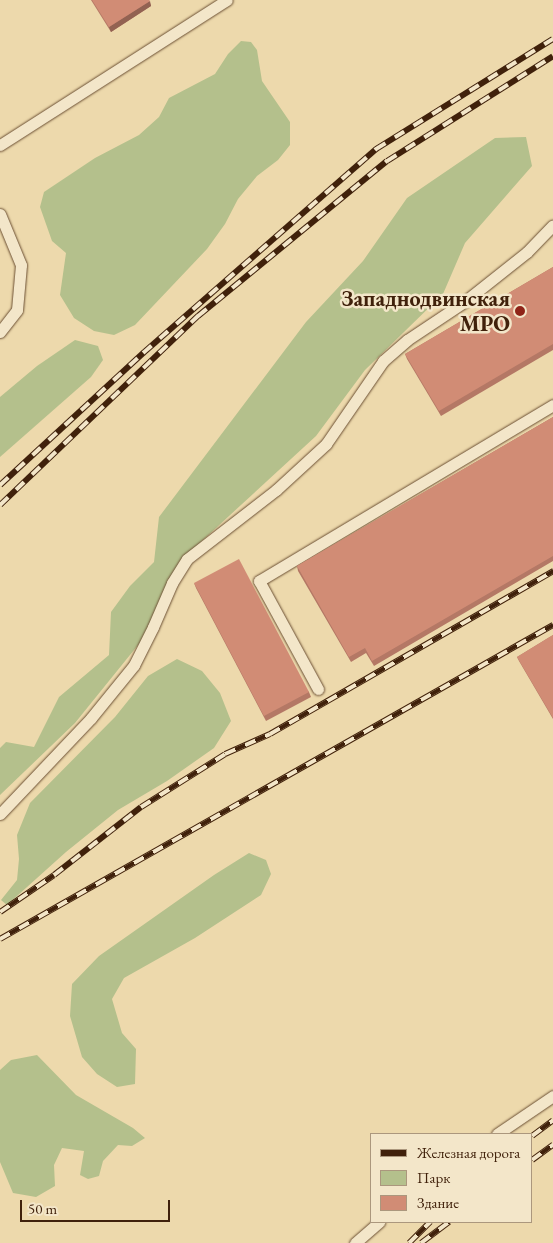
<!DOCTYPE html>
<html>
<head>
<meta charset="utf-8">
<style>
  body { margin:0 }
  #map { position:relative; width:553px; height:1243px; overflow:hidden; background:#edd9ac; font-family:"EB Garamond",serif }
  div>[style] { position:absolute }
  .green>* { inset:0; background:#b4c08c }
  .roads { filter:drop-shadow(0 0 1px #6b4f33) drop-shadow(0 0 1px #6b4f33) }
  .service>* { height:11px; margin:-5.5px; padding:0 5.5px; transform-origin:5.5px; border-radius:5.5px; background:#f3e6c9 }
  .rail>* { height:5.5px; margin-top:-2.75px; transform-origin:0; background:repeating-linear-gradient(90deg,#f3e6c9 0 11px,#40210b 0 22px); box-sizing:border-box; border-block:1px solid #40210b }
  .wall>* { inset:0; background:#b47865 }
  .shaded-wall>* { inset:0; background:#926252 }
  .building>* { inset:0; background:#d18c75 }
  .dots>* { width:14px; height:14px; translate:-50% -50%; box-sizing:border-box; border:2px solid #f3e6c9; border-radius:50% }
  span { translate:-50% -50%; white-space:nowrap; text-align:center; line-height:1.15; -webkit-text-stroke:5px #f3e6c9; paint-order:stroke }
  .poi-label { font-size:22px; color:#40210b; font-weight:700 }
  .right { translate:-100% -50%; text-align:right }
  .legend { position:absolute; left:370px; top:1133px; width:162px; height:90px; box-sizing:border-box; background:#f3e6c9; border:1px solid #ab977d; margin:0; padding:6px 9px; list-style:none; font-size:15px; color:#40210b }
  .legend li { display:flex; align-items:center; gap:10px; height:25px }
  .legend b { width:25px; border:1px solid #ab977d }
  .scale { position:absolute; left:20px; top:1200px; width:150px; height:22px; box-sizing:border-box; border:2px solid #40210b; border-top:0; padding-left:6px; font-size:15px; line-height:18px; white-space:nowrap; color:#40210b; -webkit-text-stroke:4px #f3e6c9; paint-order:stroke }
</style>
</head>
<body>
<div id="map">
  <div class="green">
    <div style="clip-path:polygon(241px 41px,251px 42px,257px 50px,262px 81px,290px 122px,290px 145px,278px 160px,257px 176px,238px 199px,225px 224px,207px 249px,135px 325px,114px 335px,94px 331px,74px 318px,60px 295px,66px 253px,52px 241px,40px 207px,44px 192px,95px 158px,139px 135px,159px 117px,169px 98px,215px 74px,228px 54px)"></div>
    <div style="clip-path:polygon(526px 137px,532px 166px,465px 243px,443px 294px,365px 370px,316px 436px,179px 562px,155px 624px,75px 723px,0 795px,0 748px,6px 742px,34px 747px,59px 697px,109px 655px,111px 612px,130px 586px,154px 562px,159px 517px,306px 322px,363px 261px,407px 198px,495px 138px)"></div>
    <div style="clip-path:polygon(75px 340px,98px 346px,103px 360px,91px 377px,0 457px,0 397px,37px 366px)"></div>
    <div style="clip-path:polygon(177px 659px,202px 671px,220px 693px,231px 721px,214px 748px,167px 781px,118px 810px,66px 852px,7px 905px,1px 900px,17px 880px,19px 859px,17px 835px,30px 803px,115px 717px,148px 676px)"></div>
    <div style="clip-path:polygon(249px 853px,266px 860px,271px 874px,261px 895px,195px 938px,124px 978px,112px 999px,122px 1033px,136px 1049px,135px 1084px,117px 1087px,97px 1074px,82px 1057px,70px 1016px,72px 984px,99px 956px,214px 875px)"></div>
    <div style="clip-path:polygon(37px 1055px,76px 1095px,133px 1128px,145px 1138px,132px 1146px,118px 1145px,103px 1161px,99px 1176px,88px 1179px,80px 1175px,84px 1151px,62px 1148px,54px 1165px,55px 1186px,36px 1197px,13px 1193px,0 1162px,0 1070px,11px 1060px)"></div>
  </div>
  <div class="roads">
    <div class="service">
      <div style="left:0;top:145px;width:269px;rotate:-32.6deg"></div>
      <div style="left:0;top:214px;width:55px;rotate:67.6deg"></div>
      <div style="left:21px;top:265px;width:45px;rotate:95.1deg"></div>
      <div style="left:17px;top:310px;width:28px;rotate:128deg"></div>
      <div style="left:318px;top:689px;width:123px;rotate:-118.6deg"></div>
      <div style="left:259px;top:581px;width:343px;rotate:-30.9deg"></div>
      <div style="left:0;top:814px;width:132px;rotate:-46.5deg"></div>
      <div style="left:91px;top:718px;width:68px;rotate:-50.9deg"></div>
      <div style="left:134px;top:665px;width:42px;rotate:-63.4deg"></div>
      <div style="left:153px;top:627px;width:48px;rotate:-66.6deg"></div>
      <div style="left:172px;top:583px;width:28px;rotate:-58deg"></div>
      <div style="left:187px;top:559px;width:113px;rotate:-37.8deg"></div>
      <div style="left:276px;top:490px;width:68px;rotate:-42.6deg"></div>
      <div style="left:326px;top:444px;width:101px;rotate:-55.5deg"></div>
      <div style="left:383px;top:361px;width:32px;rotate:-41deg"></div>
      <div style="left:407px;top:340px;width:69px;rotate:-33.7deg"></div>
      <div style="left:464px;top:302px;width:80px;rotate:-38.4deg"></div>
      <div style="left:527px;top:252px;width:37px;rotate:-46deg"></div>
      <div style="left:497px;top:1134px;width:68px;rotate:-34.2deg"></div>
      <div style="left:355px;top:1243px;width:32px;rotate:-41deg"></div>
    </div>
  </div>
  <div class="rail">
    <div style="left:0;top:485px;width:195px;rotate:-42.7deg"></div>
    <div style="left:143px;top:353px;width:310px;rotate:-41.2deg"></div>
    <div style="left:376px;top:149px;width:208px;rotate:-31.9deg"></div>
    <div style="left:0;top:505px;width:274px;rotate:-43.7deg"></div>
    <div style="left:198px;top:316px;width:244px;rotate:-39.4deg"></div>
    <div style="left:387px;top:161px;width:196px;rotate:-32.3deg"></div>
    <div style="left:0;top:912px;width:65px;rotate:-34.4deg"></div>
    <div style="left:54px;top:875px;width:110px;rotate:-38deg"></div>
    <div style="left:141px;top:807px;width:99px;rotate:-32.2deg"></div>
    <div style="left:225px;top:754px;width:49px;rotate:-24deg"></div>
    <div style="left:270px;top:734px;width:327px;rotate:-29.9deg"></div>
    <div style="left:0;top:939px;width:636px;rotate:-29.59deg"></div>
    <div style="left:532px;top:1136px;width:26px;rotate:-37deg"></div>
    <div style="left:532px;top:1160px;width:26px;rotate:-36deg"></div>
    <div style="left:409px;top:1243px;width:30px;rotate:-45deg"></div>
    <div style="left:421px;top:1243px;width:35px;rotate:-37deg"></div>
  </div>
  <div class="wall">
    <div style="clip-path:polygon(91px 0,149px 0,151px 6px,111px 32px)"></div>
    <div style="clip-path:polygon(553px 267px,553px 350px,441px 416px,407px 359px,405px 354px)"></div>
    <div style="clip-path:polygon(553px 417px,553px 561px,374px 666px,366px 653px,351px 662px,298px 571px,297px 566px)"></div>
    <div style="clip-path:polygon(194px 583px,309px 692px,311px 697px,266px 721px,196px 588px)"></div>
    <div style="clip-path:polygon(553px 635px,553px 719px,519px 661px,517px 657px)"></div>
  </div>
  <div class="shaded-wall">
    <div style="clip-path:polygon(150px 1px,151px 6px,111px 32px,109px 27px)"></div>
  </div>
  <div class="building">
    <div style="clip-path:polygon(92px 0,149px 0,150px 1px,109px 27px)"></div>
    <div style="clip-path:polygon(553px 267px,553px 344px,439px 411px,405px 354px)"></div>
    <div style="clip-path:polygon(553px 417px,553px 556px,372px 661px,365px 648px,349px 657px,297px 566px)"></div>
    <div style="clip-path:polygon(239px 559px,309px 692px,264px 716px,194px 583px)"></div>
    <div style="clip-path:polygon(553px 635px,553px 718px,517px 657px)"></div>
  </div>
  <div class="dots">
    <div style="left:520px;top:311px;background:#8f2418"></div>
  </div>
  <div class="poi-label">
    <span class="right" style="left:510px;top:311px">Западнодвинская<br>МРО</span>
  </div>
  <ul class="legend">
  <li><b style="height:6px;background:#40210b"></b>Железная дорога</li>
  <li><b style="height:14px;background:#b4c08c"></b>Парк</li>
  <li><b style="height:14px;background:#d18c75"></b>Здание</li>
  </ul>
  <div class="scale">50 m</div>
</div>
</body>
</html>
